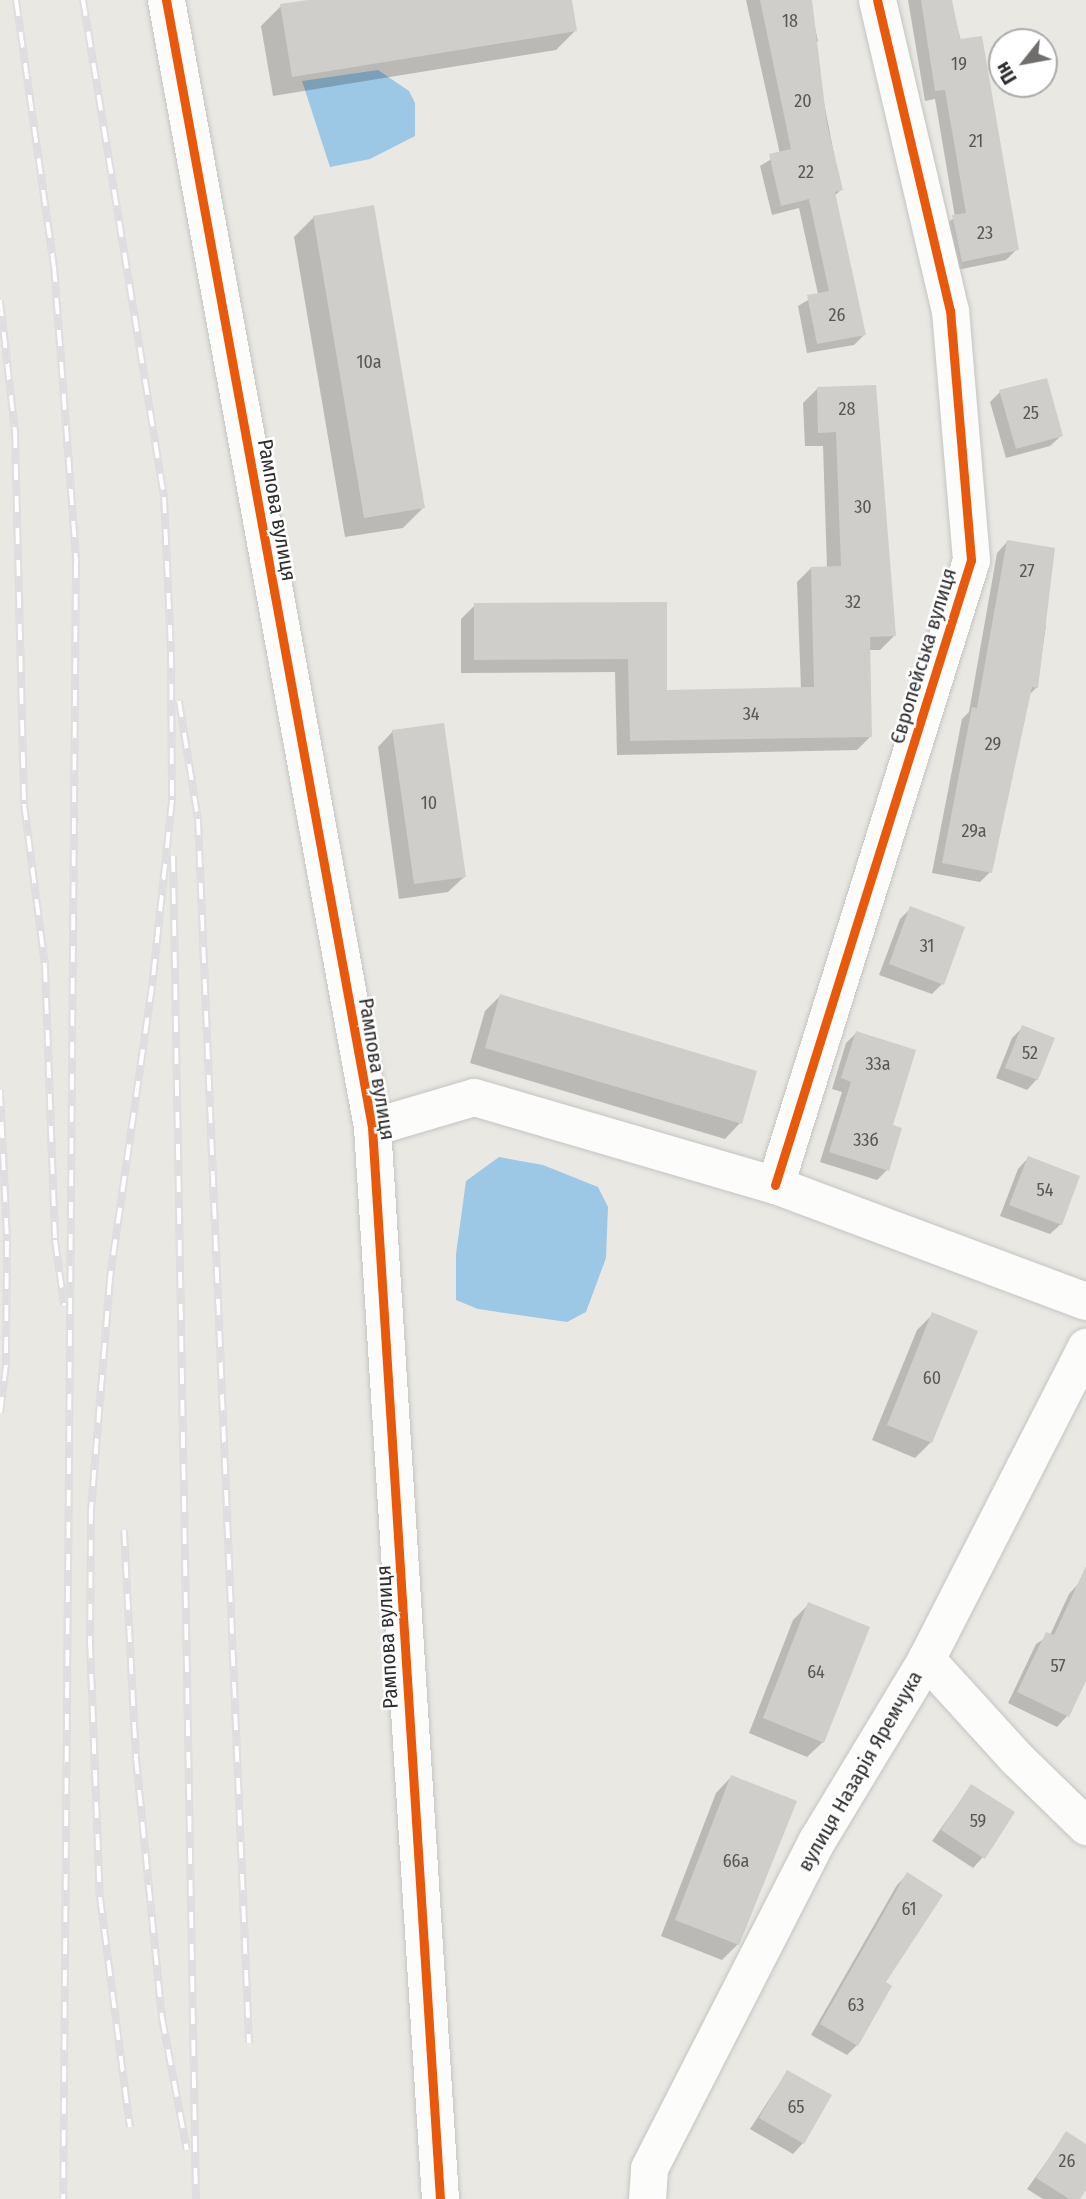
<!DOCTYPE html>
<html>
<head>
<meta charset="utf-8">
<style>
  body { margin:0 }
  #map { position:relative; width:1086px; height:2199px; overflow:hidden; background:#eae8e3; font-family:"Fira Sans Condensed",sans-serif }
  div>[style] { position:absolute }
  .water>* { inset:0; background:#9cc8e6 }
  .shadow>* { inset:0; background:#0003 }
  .building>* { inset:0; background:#cfceca }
  .roads { filter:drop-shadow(0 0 2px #c4c4c3) drop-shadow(0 0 2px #c4c4c3) }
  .minor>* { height:37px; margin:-18.5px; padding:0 18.5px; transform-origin:18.5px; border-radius:18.5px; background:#fcfcfb }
  .rail>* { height:8px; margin-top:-4px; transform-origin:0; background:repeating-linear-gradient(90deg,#fff 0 16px,#dedee0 0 32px); box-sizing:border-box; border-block:2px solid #dedee0 }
  .cycleway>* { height:9px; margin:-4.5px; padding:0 4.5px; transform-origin:4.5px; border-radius:4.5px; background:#e8590c }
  span { translate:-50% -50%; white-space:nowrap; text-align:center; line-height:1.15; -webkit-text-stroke:5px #fff; paint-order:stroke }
  .number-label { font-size:18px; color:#575756 }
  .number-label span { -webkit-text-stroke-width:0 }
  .street-label { font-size:21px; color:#2d2d2d }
  .north { position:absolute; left:988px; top:28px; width:70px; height:70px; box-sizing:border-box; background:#fff; border:2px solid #ababab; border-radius:50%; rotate:239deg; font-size:19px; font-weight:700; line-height:28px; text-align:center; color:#2d2d2d }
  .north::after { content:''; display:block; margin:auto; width:24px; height:32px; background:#6f6e6d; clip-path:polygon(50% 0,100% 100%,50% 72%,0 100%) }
</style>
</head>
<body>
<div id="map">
  <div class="water">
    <div style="clip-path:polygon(378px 70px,409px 91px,415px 103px,415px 136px,370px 159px,330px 167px,302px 81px)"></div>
    <div style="clip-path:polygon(499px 1157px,543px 1165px,598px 1187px,608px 1207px,606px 1258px,586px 1312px,567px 1322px,478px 1309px,456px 1300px,456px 1254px,466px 1181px)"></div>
  </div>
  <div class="shadow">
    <div style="clip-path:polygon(318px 0,571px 0,576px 30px,556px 50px,273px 96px,261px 26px,281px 6px)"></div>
    <div style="clip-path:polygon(746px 0,809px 0,818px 41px,813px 46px,841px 190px,834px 196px,864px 335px,854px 345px,807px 353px,798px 306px,818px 294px,799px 208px,772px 215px,760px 166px,780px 154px)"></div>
    <div style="clip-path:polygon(908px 0,950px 0,1017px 249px,1006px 260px,952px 271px,943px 227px,955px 217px,935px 99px,925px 101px)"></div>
    <div style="clip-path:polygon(314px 217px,423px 508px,403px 528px,345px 537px,294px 237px)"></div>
    <div style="clip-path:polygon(874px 387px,894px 636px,880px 650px,869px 650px,871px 736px,857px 750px,617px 755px,615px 672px,461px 673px,461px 619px,475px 605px,665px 603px,666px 691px,801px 689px,797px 582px,811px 568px,827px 568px,823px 446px,805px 446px,803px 403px,817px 389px)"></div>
    <div style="clip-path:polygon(1000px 392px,1061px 436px,1050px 446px,1006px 458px,990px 402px)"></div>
    <div style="clip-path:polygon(1007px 542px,1041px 624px,1046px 625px,1037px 687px,1029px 695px,990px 872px,980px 882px,932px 873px,962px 719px,969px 712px,997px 553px)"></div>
    <div style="clip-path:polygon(393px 731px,464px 877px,448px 892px,399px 899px,378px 747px)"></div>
    <div style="clip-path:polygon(911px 908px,942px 984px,932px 994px,879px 975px,900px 919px)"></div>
    <div style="clip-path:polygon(500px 996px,740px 1123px,725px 1139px,470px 1063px,485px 1011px)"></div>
    <div style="clip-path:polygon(1023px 1027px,1037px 1079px,1027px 1090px,996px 1078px,1012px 1038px)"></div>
    <div style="clip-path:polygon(856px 1033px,891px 1127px,887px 1170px,877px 1180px,820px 1162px,842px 1092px,832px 1089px,846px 1043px)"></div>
    <div style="clip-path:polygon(1028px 1158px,1061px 1224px,1050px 1234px,1000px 1216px,1018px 1169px)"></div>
    <div style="clip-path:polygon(933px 1314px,931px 1442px,915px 1458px,872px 1440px,917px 1330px)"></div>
    <div style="clip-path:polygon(1079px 1583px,1086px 1586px,1086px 1677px,1067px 1716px,1057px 1727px,1008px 1703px,1036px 1644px,1050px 1635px,1069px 1594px)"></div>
    <div style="clip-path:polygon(809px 1604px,823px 1742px,807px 1757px,749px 1733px,793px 1620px)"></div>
    <div style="clip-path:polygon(731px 1777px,738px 1944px,722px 1960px,661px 1936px,716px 1793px)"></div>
    <div style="clip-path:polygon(971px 1786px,983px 1857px,973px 1868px,932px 1841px)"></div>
    <div style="clip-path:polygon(907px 1875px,883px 1983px,857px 2045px,847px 2055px,811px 2035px,897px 1885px)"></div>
    <div style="clip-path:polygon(787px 2072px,803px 2143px,793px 2154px,750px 2129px)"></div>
    <div style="clip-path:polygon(1067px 2133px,1086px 2146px,1086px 2186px,1078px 2199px,1043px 2199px,1027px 2189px)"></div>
  </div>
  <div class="building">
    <div style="clip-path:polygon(308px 0,572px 0,577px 31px,292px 77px,280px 4px)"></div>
    <div style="clip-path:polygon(760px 0,812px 0,827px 124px,843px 190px,835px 192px,866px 335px,817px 344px,807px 295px,829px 291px,809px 199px,781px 206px,769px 154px,791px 149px)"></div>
    <div style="clip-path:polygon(921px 0,952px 0,960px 39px,982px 36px,1019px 250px,962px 262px,952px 215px,966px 213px,945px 90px,935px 91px)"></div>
    <div style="clip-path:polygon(374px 205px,425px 508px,364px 518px,313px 216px)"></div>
    <div style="clip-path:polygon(1047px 378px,1063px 436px,1016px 449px,999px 390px)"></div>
    <div style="clip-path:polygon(876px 385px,896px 636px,870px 637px,872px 737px,630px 741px,628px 659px,474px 660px,474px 603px,667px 602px,667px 690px,814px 687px,811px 567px,841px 566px,836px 432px,818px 433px,817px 387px)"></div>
    <div style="clip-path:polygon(1007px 540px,1055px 548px,1038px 688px,1032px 687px,992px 873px,942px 863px,972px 707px,977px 708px)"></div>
    <div style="clip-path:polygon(444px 723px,466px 877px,414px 884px,392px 730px)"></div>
    <div style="clip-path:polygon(910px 906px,965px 927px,944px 985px,889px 964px)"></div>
    <div style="clip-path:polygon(500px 994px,757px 1071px,742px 1124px,485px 1048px)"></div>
    <div style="clip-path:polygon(1022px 1025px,1055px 1038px,1038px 1080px,1005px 1068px)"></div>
    <div style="clip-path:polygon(856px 1031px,916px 1050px,893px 1125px,902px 1128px,889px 1171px,829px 1152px,851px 1082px,841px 1078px)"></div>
    <div style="clip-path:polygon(1028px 1156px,1080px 1176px,1062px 1225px,1009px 1205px)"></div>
    <div style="clip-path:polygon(932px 1312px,978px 1331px,932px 1443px,887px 1425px)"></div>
    <div style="clip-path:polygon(1086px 1566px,1086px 1681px,1069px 1717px,1017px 1692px,1046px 1632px,1054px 1635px)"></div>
    <div style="clip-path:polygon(808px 1602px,870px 1627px,824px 1743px,763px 1718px)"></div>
    <div style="clip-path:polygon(731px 1775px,797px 1801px,739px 1945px,675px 1920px)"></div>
    <div style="clip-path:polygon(971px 1784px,1015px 1812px,985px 1859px,941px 1830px)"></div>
    <div style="clip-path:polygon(907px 1872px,943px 1895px,886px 1982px,892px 1986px,858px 2046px,820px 2024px)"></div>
    <div style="clip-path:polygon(787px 2070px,832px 2095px,804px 2144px,759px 2118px)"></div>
    <div style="clip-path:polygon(1066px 2131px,1086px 2144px,1086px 2190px,1080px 2199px,1069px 2199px,1036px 2178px)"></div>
  </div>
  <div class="roads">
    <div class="minor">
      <div style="left:166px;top:0;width:1146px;rotate:79.64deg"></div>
      <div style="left:372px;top:1127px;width:1074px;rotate:86.37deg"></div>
      <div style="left:372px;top:1127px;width:106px;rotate:-16.4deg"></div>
      <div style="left:474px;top:1097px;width:314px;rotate:16.3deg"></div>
      <div style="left:775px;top:1185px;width:332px;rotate:20.5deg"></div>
      <div style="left:775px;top:1185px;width:655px;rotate:-72.59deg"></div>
      <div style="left:971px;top:560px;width:250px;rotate:-94.8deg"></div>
      <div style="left:950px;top:311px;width:319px;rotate:-103.2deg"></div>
      <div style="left:926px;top:1659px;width:134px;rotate:47.7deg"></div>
      <div style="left:1016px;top:1758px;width:98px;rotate:44.2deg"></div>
      <div style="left:647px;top:2199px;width:31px;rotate:-86deg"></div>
      <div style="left:649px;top:2168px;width:369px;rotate:-62.9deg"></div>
      <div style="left:817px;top:1840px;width:211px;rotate:-58.9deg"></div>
      <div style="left:926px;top:1659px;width:351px;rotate:-62.9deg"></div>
    </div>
  </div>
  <div class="rail">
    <div style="left:16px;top:0;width:269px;rotate:81.9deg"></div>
    <div style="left:54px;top:266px;width:297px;rotate:85.7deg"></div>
    <div style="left:76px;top:562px;width:1637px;rotate:90.45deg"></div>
    <div style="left:83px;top:0;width:504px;rotate:80.74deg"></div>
    <div style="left:164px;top:497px;width:155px;rotate:87.4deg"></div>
    <div style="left:171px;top:652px;width:148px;rotate:89.6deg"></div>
    <div style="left:172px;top:800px;width:187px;rotate:96.1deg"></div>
    <div style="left:152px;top:986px;width:296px;rotate:98.2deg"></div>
    <div style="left:110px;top:1279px;width:230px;rotate:94.7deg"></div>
    <div style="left:91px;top:1508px;width:134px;rotate:90.4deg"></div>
    <div style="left:90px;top:1642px;width:255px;rotate:87.8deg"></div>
    <div style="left:100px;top:1897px;width:232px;rotate:82.6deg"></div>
    <div style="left:0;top:300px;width:133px;rotate:83.5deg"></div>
    <div style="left:15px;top:432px;width:372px;rotate:88.6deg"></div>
    <div style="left:24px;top:804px;width:163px;rotate:82.6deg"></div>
    <div style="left:45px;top:966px;width:274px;rotate:87.9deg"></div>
    <div style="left:55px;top:1240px;width:66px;rotate:82.1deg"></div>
    <div style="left:179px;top:701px;width:120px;rotate:80.9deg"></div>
    <div style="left:198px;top:819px;width:1225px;rotate:87.61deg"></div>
    <div style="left:173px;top:856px;width:1343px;rotate:89.02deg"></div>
    <div style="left:0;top:1090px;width:151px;rotate:87.3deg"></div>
    <div style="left:7px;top:1241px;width:124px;rotate:90.5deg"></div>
    <div style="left:6px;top:1365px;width:48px;rotate:97.1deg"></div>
    <div style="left:124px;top:1530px;width:228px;rotate:87deg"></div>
    <div style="left:136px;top:1758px;width:261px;rotate:84.3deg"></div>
    <div style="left:162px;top:2018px;width:134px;rotate:79.3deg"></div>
  </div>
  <div class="cycleway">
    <div style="left:166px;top:0;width:1146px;rotate:79.64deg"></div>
    <div style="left:372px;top:1127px;width:1074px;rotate:86.37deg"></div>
    <div style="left:775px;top:1185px;width:655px;rotate:-72.59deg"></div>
    <div style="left:971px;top:560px;width:250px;rotate:-94.8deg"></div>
    <div style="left:950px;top:311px;width:319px;rotate:-103.2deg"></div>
  </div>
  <div class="number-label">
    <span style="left:790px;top:21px">18</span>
    <span style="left:959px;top:64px">19</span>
    <span style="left:803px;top:101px">20</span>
    <span style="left:976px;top:141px">21</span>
    <span style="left:806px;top:172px">22</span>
    <span style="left:985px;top:233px">23</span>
    <span style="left:837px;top:315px">26</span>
    <span style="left:369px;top:362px">10а</span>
    <span style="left:847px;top:409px">28</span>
    <span style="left:1031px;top:413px">25</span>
    <span style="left:863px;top:507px">30</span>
    <span style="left:1027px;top:571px">27</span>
    <span style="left:853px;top:602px">32</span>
    <span style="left:751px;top:714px">34</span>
    <span style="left:993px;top:744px">29</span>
    <span style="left:429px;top:803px">10</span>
    <span style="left:974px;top:831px">29а</span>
    <span style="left:927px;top:946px">31</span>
    <span style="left:1030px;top:1053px">52</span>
    <span style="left:878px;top:1064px">33а</span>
    <span style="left:866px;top:1140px">33б</span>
    <span style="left:1045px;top:1190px">54</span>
    <span style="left:932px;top:1378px">60</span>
    <span style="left:1058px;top:1666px">57</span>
    <span style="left:816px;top:1672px">64</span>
    <span style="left:978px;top:1821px">59</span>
    <span style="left:736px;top:1861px">66а</span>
    <span style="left:909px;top:1909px">61</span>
    <span style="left:856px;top:2005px">63</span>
    <span style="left:796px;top:2107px">65</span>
    <span style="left:1067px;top:2161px">26</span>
  </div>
  <div class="street-label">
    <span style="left:277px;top:510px;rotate:80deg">Рампова вулиця</span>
    <span style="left:923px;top:656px;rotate:-73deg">Європейська вулиця</span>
    <span style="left:377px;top:1069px;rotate:81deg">Рампова вулиця</span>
    <span style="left:387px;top:1637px;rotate:-93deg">Рампова вулиця</span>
    <span style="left:860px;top:1771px;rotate:-60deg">вулиця Назарія Яремчука</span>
  </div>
  <div class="north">Пн</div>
</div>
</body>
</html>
